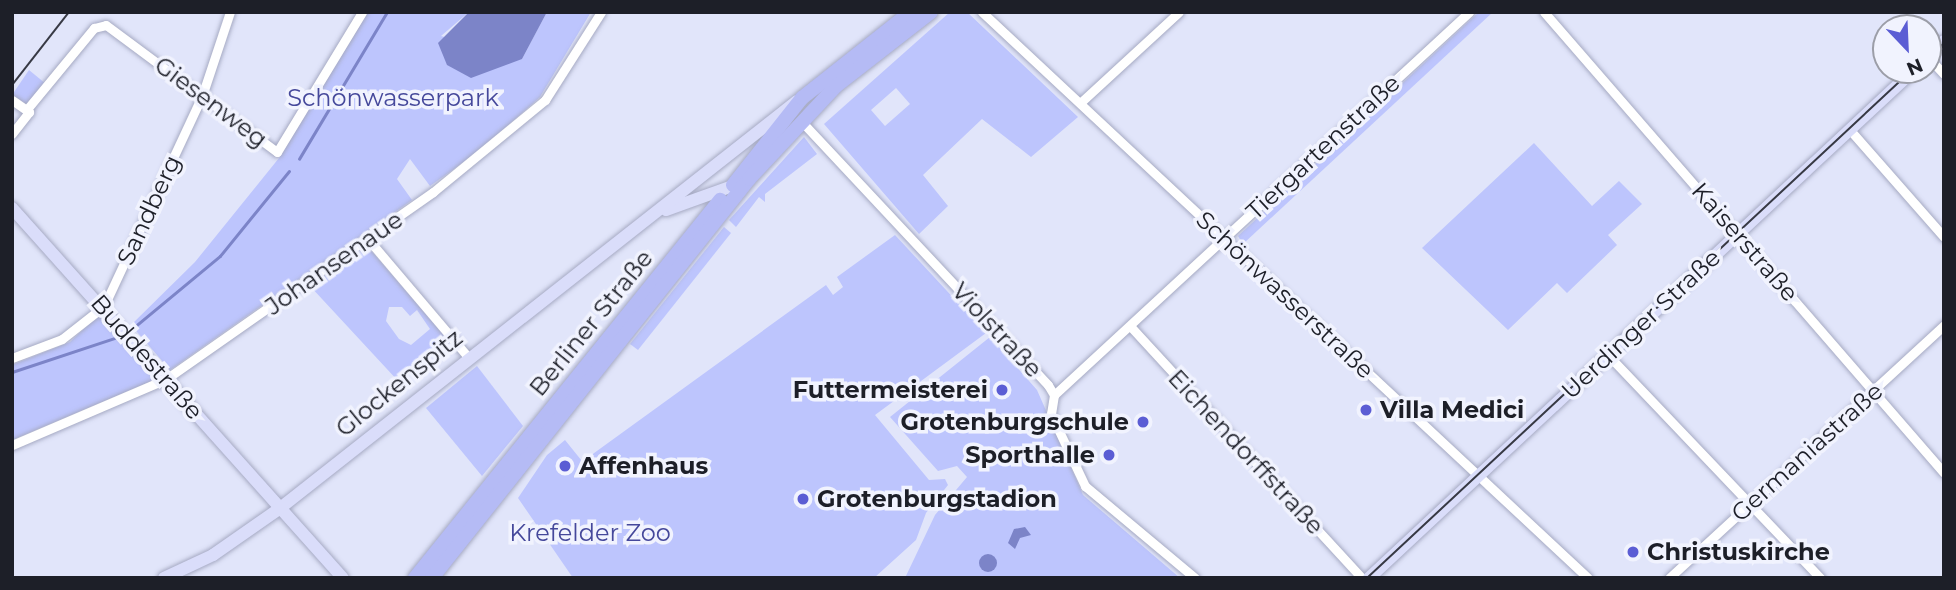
<!DOCTYPE html>
<html>
<head>
<meta charset="utf-8">
<style>
  body { margin:0 }
  #map { position:relative; width:1956px; height:590px; overflow:hidden; background:#e1e5fa; font-family:Montserrat,sans-serif }
  div>[style] { position:absolute }
  .green>* { inset:0; background:#bdc5fd }
  .water>* { inset:0; background:#7c84c8 }
  .round { border-radius:50% }
  .stream>* { height:2.5px; margin:-1.25px; padding:0 1.25px; transform-origin:1.25px; border-radius:1.25px; background:#7c84c8 }
  .roads { filter:drop-shadow(0 0 2px #a6aac3) drop-shadow(0 0 2px #a6aac3) }
  .minor>* { height:9px; margin:-4.5px; padding:0 4.5px; transform-origin:4.5px; border-radius:4.5px; background:#fff }
  .secondary>* { height:12px; margin:-6px; padding:0 6px; transform-origin:6px; border-radius:6px; background:#daddfa }
  .primary>* { height:14px; margin:-7px; padding:0 7px; transform-origin:7px; border-radius:7px; background:#b5bbf5 }
  .tram>* { height:2px; margin:-1px; padding:0 1px; transform-origin:1px; border-radius:1px; background:#373944 }
  .dots>* { width:19px; height:19px; translate:-50% -50%; box-sizing:border-box; border:4px solid #f1f3fe; border-radius:50% }
  span { translate:-50% -50%; white-space:nowrap; text-align:center; line-height:1.15; -webkit-text-stroke:7px #f1f3fe; paint-order:stroke }
  .park-label { font-size:24px; color:#45489b }
  .street-label { font-size:24px; color:#1d1f28 }
  .poi-label { font-size:24px; color:#1d1f28; font-weight:700 }
  .right { translate:-100% -50%; text-align:right }
  .left { translate:0 -50%; text-align:left }
  .frame { position:absolute; inset:0; border:14px solid #1d1f28; pointer-events:none }
  .north { position:absolute; left:1872px; top:14px; width:70px; height:70px; box-sizing:border-box; background:#f1f3fe; border:2px solid #9c9ea8; border-radius:50%; rotate:157deg; font-size:19px; font-weight:700; line-height:28px; text-align:center; color:#1d1f28 }
  .north::after { content:''; display:block; margin:auto; width:24px; height:32px; background:#5b5dd4; clip-path:polygon(50% 0,100% 100%,50% 72%,0 100%) }
</style>
</head>
<body>
<div id="map">
  <div class="green">
    <div style="clip-path:polygon(368px 12px,469px 12px,441px 36px,522px 59px,547px 12px,591px 12px,540px 97px,479px 151px,430px 186px,410px 159px,397px 179px,412px 200px,170px 370px,131px 325px,195px 262px,279px 158px)"></div>
    <div style="clip-path:polygon(evenodd,950px 12px,967px 12px,1078px 117px,1031px 157px,982px 119px,923px 175px,948px 206px,919px 234px,824px 124px,950px 12px,896px 88px,910px 104px,885px 126px,871px 110px,896px 88px)"></div>
    <div style="clip-path:polygon(1479px 12px,1493px 12px,1243px 244px,1238px 236px)"></div>
    <div style="clip-path:polygon(29px 70px,46px 84px,28px 105px,12px 95px)"></div>
    <div style="clip-path:polygon(804px 137px,817px 154px,765px 194px,765px 202px,759px 197px,736px 227px,729px 220px)"></div>
    <div style="clip-path:polygon(1534px 143px,1592px 206px,1619px 181px,1642px 204px,1608px 235px,1617px 245px,1567px 293px,1557px 283px,1508px 330px,1422px 248px)"></div>
    <div style="clip-path:polygon(724px 227px,731px 233px,638px 350px,630px 344px)"></div>
    <div style="clip-path:polygon(895px 235px,986px 333px,875px 415px,929px 480px,945px 479px,948px 485px,926px 513px,916px 540px,874px 578px,573px 578px,518px 498px,547px 455px,565px 440px,590px 471px,597px 465px,590px 456px,826px 285px,833px 295px,843px 287px,837px 277px)"></div>
    <div style="clip-path:polygon(evenodd,367px 246px,450px 342px,399px 382px,310px 286px,367px 246px,389px 307px,402px 307px,410px 316px,417px 310px,430px 329px,411px 345px,399px 339px,386px 321px,389px 307px)"></div>
    <div style="clip-path:polygon(102px 312px,161px 377px,12px 440px,12px 365px,70px 342px)"></div>
    <div style="clip-path:polygon(990px 337px,1037px 390px,1083px 495px,1180px 578px,905px 578px,935px 515px,967px 477px,957px 466px,938px 471px,890px 417px)"></div>
    <div style="clip-path:polygon(477px 366px,523px 426px,482px 476px,426px 408px)"></div>
  </div>
  <div class="water">
    <div style="clip-path:polygon(469px 12px,547px 12px,522px 59px,471px 78px,447px 65px,438px 43px)"></div>
    <div class="round" style="left:1029px;top:445px;width:18px;height:18px"></div>
    <div style="clip-path:polygon(1014px 529px,1025px 527px,1031px 535px,1020px 538px,1015px 549px,1008px 543px)"></div>
    <div class="round" style="left:979px;top:554px;width:18px;height:18px"></div>
  </div>
  <div class="stream">
    <div style="left:299px;top:159px;width:171px;rotate:-59.1deg"></div>
    <div style="left:132px;top:329px;width:114px;rotate:-39.7deg"></div>
    <div style="left:220px;top:256px;width:109px;rotate:-50.9deg"></div>
    <div style="left:12px;top:372px;width:108px;rotate:-18.3deg"></div>
  </div>
  <div class="roads">
    <div class="minor">
      <div style="left:982px;top:12px;width:829px;rotate:43.05deg"></div>
      <div style="left:1544px;top:12px;width:610px;rotate:49.05deg"></div>
      <div style="left:1928px;top:57px;width:23px;rotate:47deg"></div>
      <div style="left:12px;top:100px;width:21px;rotate:35deg"></div>
      <div style="left:29px;top:112px;width:28px;rotate:128deg"></div>
      <div style="left:1080px;top:103px;width:134px;rotate:-42.6deg"></div>
      <div style="left:28px;top:108px;width:104px;rotate:-50.5deg"></div>
      <div style="left:94px;top:28px;width:12px;rotate:-14deg"></div>
      <div style="left:106px;top:25px;width:213px;rotate:36.6deg"></div>
      <div style="left:277px;top:152px;width:164px;rotate:-58.7deg"></div>
      <div style="left:802px;top:122px;width:360px;rotate:46.9deg"></div>
      <div style="left:1048px;top:385px;width:12px;rotate:59deg"></div>
      <div style="left:1054px;top:395px;width:19px;rotate:99deg"></div>
      <div style="left:1051px;top:414px;width:80px;rotate:64.7deg"></div>
      <div style="left:1085px;top:486px;width:143px;rotate:39.9deg"></div>
      <div style="left:1850px;top:130px;width:142px;rotate:48.7deg"></div>
      <div style="left:368px;top:239px;width:155px;rotate:49.7deg"></div>
      <div style="left:1131px;top:327px;width:341px;rotate:47.4deg"></div>
      <div style="left:1608px;top:355px;width:308px;rotate:46.4deg"></div>
      <div style="left:12px;top:358px;width:53px;rotate:-20.8deg"></div>
      <div style="left:62px;top:339px;width:53px;rotate:-38.2deg"></div>
      <div style="left:104px;top:306px;width:232px;rotate:-65deg"></div>
      <div style="left:202px;top:96px;width:89px;rotate:-71.6deg"></div>
      <div style="left:1054px;top:395px;width:565px;rotate:-42.7deg"></div>
      <div style="left:12px;top:445px;width:168px;rotate:-23.2deg"></div>
      <div style="left:166px;top:379px;width:326px;rotate:-35deg"></div>
      <div style="left:433px;top:192px;width:145px;rotate:-39.4deg"></div>
      <div style="left:545px;top:100px;width:104px;rotate:-57.5deg"></div>
      <div style="left:1669px;top:578px;width:374px;rotate:-42.6deg"></div>
    </div>
    <div class="secondary">
      <div style="left:1928px;top:56px;width:22px;rotate:-43deg"></div>
      <div style="left:12px;top:208px;width:496px;rotate:48.2deg"></div>
      <div style="left:666px;top:210px;width:80px;rotate:-19.8deg"></div>
      <div style="left:164px;top:578px;width:54px;rotate:-25.1deg"></div>
      <div style="left:213px;top:555px;width:80px;rotate:-34.9deg"></div>
      <div style="left:279px;top:509px;width:659px;rotate:-38.23deg"></div>
      <div style="left:1369px;top:578px;width:745px;rotate:-42.99deg"></div>
    </div>
    <div class="primary">
      <div style="left:733px;top:185px;width:111px;rotate:-51.6deg"></div>
      <div style="left:802px;top:98px;width:139px;rotate:-38.3deg"></div>
      <div style="left:415px;top:578px;width:486px;rotate:-51.1deg"></div>
      <div style="left:432px;top:578px;width:510px;rotate:-51.53deg"></div>
      <div style="left:749px;top:179px;width:127px;rotate:-46.9deg"></div>
      <div style="left:836px;top:86px;width:120px;rotate:-37.9deg"></div>
    </div>
  </div>
  <div class="tram">
    <div style="left:1928px;top:58px;width:22px;rotate:-43deg"></div>
    <div style="left:12px;top:85px;width:93px;rotate:-52deg"></div>
    <div style="left:1367px;top:578px;width:745px;rotate:-42.99deg"></div>
  </div>
  <div class="dots">
    <div style="left:1002px;top:390px;background:#5b5dd4"></div>
    <div style="left:1366px;top:410px;background:#5b5dd4"></div>
    <div style="left:1143px;top:422px;background:#5b5dd4"></div>
    <div style="left:1109px;top:455px;background:#5b5dd4"></div>
    <div style="left:565px;top:466px;background:#5b5dd4"></div>
    <div style="left:803px;top:499px;background:#5b5dd4"></div>
    <div style="left:1633px;top:552px;background:#5b5dd4"></div>
  </div>
  <div class="park-label">
    <span style="left:393px;top:98px">Schönwasserpark</span>
    <span style="left:590px;top:533px">Krefelder Zoo</span>
  </div>
  <div class="street-label">
    <span style="left:211px;top:102px;rotate:37deg">Giesenweg</span>
    <span style="left:1323px;top:147px;rotate:-43deg">Tiergartenstraße</span>
    <span style="left:149px;top:210px;rotate:-65deg">Sandberg</span>
    <span style="left:1745px;top:242px;rotate:49deg">Kaiserstraße</span>
    <span style="left:334px;top:263px;rotate:-35deg">Johansenaue</span>
    <span style="left:1285px;top:295px;rotate:43deg">Schönwasserstraße</span>
    <span style="left:591px;top:323px;rotate:-51deg">Berliner Straße</span>
    <span style="left:1641px;top:324px;rotate:-43deg">Uerdinger Straße</span>
    <span style="left:997px;top:330px;rotate:47deg">Violstraße</span>
    <span style="left:147px;top:357px;rotate:49deg">Buddestraße</span>
    <span style="left:399px;top:383px;rotate:-39deg">Glockenspitz</span>
    <span style="left:1246px;top:452px;rotate:47deg">Eichendorffstraße</span>
    <span style="left:1807px;top:452px;rotate:-42deg">Germaniastraße</span>
  </div>
  <div class="poi-label">
    <span class="right" style="left:988px;top:390px">Futtermeisterei</span>
    <span class="left" style="left:1380px;top:410px">Villa Medici</span>
    <span class="right" style="left:1129px;top:422px">Grotenburgschule</span>
    <span class="right" style="left:1095px;top:455px">Sporthalle</span>
    <span class="left" style="left:579px;top:466px">Affenhaus</span>
    <span class="left" style="left:817px;top:499px">Grotenburgstadion</span>
    <span class="left" style="left:1647px;top:552px">Christuskirche</span>
  </div>
  <div class="frame"></div>
  <div class="north">N</div>
</div>
</body>
</html>
